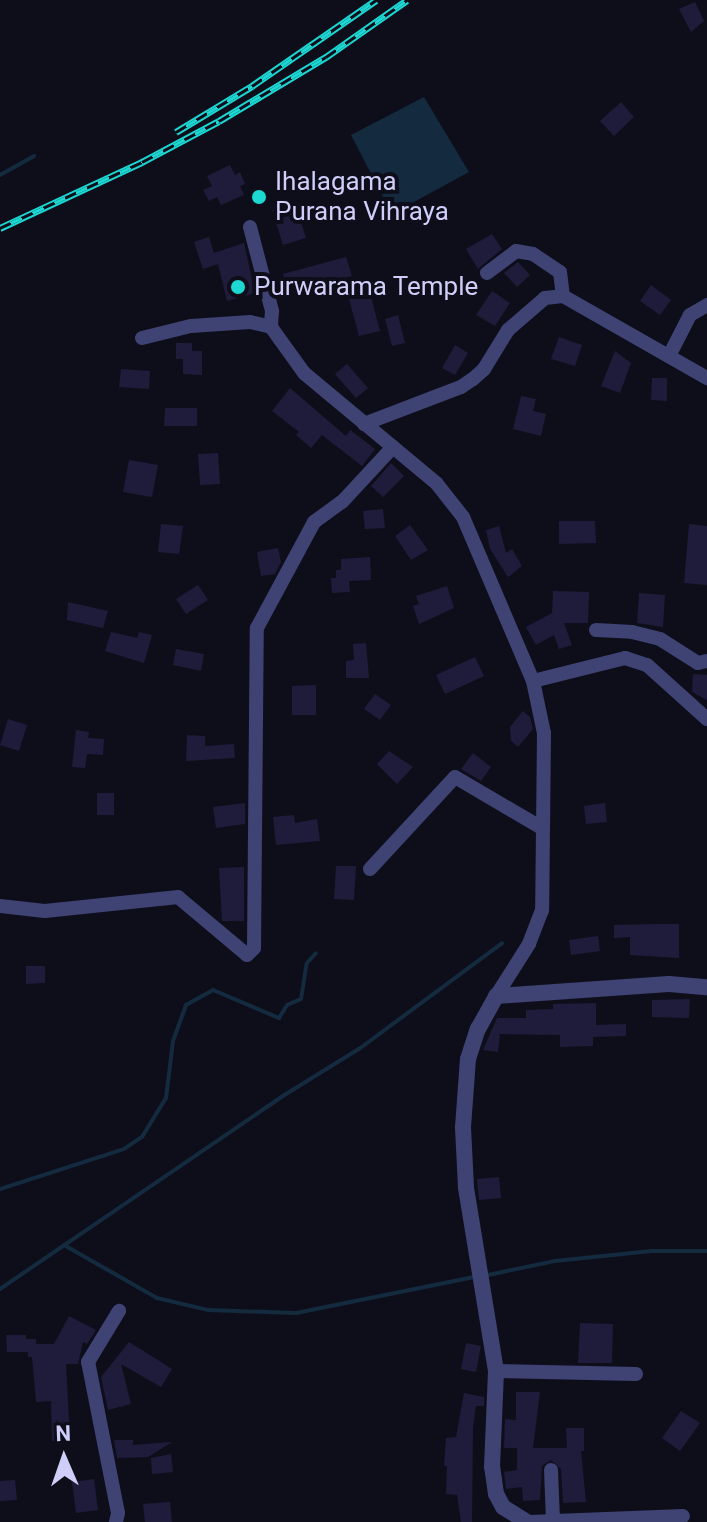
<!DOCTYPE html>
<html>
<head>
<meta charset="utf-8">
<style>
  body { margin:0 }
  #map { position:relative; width:707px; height:1522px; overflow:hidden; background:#0e0e1b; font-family:Roboto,sans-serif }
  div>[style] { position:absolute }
  .water>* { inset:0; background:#132a3f }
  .stream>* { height:4px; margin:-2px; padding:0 2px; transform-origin:2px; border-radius:2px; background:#132a3f }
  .building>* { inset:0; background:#1e1c3a }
  .minor>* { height:14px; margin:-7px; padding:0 7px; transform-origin:7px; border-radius:7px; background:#3e4374 }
  .tertiary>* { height:16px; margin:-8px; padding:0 8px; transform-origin:8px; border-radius:8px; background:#3e4374 }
  .rail>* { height:7px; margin-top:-3.5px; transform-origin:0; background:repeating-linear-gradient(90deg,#0e0e1b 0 12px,#1cd7d2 0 24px); box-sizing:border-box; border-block:2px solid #1cd7d2 }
  .dots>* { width:22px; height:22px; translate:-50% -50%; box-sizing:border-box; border:4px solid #0e0e1b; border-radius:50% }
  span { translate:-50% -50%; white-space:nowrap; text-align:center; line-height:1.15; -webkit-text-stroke:8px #0e0e1b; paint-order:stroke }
  .poi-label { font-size:26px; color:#cecef9 }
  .left { translate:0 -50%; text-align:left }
  .north { position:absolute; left:24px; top:1418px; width:80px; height:80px; -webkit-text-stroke:6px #0e0e1b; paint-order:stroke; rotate:358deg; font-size:22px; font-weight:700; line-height:32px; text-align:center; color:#cecef9 }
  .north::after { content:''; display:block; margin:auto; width:28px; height:36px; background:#cecef9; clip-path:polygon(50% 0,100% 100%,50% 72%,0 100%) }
</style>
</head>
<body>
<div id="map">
  <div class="water">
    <div style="clip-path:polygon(424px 97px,469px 172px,392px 214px,351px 135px)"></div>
  </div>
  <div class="stream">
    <div style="left:0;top:175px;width:39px;rotate:-29deg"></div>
    <div style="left:0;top:1189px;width:130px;rotate:-17.9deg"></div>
    <div style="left:124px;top:1149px;width:22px;rotate:-34deg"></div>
    <div style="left:142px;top:1137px;width:46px;rotate:-58.4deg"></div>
    <div style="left:166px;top:1098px;width:57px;rotate:-83deg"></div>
    <div style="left:173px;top:1041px;width:38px;rotate:-70deg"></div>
    <div style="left:186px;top:1005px;width:31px;rotate:-29deg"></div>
    <div style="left:213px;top:990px;width:72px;rotate:23deg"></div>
    <div style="left:279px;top:1018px;width:15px;rotate:-58deg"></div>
    <div style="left:287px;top:1005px;width:15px;rotate:-23deg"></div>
    <div style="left:301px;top:999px;width:36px;rotate:-81deg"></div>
    <div style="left:307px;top:963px;width:13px;rotate:-48deg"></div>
    <div style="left:64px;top:1245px;width:107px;rotate:29.7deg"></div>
    <div style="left:157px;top:1298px;width:52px;rotate:13.2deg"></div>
    <div style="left:208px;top:1310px;width:88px;rotate:2deg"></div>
    <div style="left:296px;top:1313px;width:183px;rotate:-11.4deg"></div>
    <div style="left:483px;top:1276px;width:74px;rotate:-11.8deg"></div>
    <div style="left:555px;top:1261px;width:97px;rotate:-5.9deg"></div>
    <div style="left:651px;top:1251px;width:56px"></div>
    <div style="left:0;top:1289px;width:346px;rotate:-34.3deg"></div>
    <div style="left:286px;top:1094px;width:86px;rotate:-31.7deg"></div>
    <div style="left:359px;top:1049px;width:178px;rotate:-36.5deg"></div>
  </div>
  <div class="building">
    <div style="clip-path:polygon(695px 2px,704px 21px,691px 32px,679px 9px)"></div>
    <div style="clip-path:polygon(621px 102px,634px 117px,614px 136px,600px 121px)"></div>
    <div style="clip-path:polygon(230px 165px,235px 175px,240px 172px,245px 184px,240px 186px,244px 195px,221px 205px,217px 197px,209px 201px,203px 190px,212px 186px,207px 176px)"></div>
    <div style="clip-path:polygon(295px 203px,306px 238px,283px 245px,272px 210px)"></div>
    <div style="clip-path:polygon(492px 234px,502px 249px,478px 269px,466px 249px)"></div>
    <div style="clip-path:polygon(209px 237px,214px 253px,244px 243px,255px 293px,227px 301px,218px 264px,203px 269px,194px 242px)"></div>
    <div style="clip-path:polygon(346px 257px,352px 276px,288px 293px,283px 274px)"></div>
    <div style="clip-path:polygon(518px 262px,530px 275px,517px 287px,504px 273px)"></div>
    <div style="clip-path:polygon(651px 285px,671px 300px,660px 315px,640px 301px)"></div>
    <div style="clip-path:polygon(492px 291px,510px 303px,495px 326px,476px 315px)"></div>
    <div style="clip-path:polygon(370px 293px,380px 331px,359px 336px,349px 299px)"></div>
    <div style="clip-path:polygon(398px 315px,405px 343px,392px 346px,385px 319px)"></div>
    <div style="clip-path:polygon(559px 337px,582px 345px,575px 366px,551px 359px)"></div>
    <div style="clip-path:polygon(176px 343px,192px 343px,192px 351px,202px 351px,202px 375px,183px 374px,183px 359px,176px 359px)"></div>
    <div style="clip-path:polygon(455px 345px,468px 353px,455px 375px,442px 368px)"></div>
    <div style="clip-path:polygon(615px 351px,631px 363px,620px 393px,601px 386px)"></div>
    <div style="clip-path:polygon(347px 364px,368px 388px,356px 398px,335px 374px)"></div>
    <div style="clip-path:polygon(121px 369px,150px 371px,149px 389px,119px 387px)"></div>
    <div style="clip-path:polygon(652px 378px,667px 378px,667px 401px,651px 400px)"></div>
    <div style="clip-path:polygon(290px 388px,346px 436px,350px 430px,375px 449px,362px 466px,322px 435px,311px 448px,296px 435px,299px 432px,272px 411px)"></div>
    <div style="clip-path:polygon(521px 396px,536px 399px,533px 411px,546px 414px,541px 436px,513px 429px)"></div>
    <div style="clip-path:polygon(165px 408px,197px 408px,197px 426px,164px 426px)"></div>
    <div style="clip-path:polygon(218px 453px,220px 484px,200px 485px,198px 454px)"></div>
    <div style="clip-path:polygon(129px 460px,158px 465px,152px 497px,123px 492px)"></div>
    <div style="clip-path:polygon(391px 463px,404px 476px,383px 497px,371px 486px)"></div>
    <div style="clip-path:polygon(383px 509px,385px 528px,365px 529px,363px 511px)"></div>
    <div style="clip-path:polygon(559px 521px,595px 521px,596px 543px,559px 544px)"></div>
    <div style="clip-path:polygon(161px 524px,183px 526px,179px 554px,158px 552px)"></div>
    <div style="clip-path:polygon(689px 524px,707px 526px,707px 585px,684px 583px)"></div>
    <div style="clip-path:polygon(410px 525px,428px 550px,411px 560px,395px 536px)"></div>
    <div style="clip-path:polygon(499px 526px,506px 553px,512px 549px,522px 566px,508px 577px,490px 549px,486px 530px)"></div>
    <div style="clip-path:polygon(278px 548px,281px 562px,275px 574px,261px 576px,257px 552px)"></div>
    <div style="clip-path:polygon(370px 557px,371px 580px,349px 581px,350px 592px,332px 593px,331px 578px,336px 578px,336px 570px,341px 570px,341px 559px)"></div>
    <div style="clip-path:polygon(198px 585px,208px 600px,186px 614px,176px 599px)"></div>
    <div style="clip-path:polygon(447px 586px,454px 608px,419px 624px,413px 606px,419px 604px,416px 596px)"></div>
    <div style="clip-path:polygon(553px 591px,589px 592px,588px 623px,564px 623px,572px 645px,559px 649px,554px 635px,536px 645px,526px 627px,552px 613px)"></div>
    <div style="clip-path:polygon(639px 593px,665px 595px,663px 627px,637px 623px)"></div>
    <div style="clip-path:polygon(68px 602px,108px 611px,103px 628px,67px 620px)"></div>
    <div style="clip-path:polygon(111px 632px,137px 638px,139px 632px,152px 635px,144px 663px,105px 651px)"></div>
    <div style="clip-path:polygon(366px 643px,369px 678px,346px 678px,346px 661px,354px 660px,353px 644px)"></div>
    <div style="clip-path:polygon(176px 649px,204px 654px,201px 671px,173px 665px)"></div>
    <div style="clip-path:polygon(475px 657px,484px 676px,445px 694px,436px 675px)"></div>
    <div style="clip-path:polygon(693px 674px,707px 675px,707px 700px,692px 692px)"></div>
    <div style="clip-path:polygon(316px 685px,316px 715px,292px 715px,292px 686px)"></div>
    <div style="clip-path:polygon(375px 694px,391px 705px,380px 720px,364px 709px)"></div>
    <div style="clip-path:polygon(523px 711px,530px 717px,533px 729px,518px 747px,511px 741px,510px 727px)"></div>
    <div style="clip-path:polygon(8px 719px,27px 725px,19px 751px,0 745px)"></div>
    <div style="clip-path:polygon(76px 730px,89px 732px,88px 738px,104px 739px,103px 755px,87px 754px,85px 768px,72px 767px)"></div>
    <div style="clip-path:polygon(187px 735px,205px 736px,205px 746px,234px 744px,235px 758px,186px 761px)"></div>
    <div style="clip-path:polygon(389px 751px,413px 767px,397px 784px,377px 764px)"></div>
    <div style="clip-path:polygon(473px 753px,491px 767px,481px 781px,461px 769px)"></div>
    <div style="clip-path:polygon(97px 793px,114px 793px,114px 815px,97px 815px)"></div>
    <div style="clip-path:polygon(245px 803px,245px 824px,216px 828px,213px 807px)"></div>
    <div style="clip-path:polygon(605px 803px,607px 822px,586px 824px,584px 806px)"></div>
    <div style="clip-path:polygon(294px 815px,295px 823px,317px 819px,320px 841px,276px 845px,273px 817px)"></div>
    <div style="clip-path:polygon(336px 866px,356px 866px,354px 900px,334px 899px)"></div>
    <div style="clip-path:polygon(244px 867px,244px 921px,222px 921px,219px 868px)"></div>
    <div style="clip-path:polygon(656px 924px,679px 924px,679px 958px,630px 955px,630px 937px,614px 938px,614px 925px)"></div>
    <div style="clip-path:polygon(598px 936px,600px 951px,571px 955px,569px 940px)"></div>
    <div style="clip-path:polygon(26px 966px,45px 966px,45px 983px,26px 984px)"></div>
    <div style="clip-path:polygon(690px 999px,689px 1018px,652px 1017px,652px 1000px)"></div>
    <div style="clip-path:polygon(596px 1003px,596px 1025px,626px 1024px,626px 1036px,593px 1037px,593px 1046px,560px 1047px,560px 1035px,500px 1034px,498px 1052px,483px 1050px,497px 1018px,526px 1018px,526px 1010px,553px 1009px,553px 1004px)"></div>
    <div style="clip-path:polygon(499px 1177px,501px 1198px,479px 1200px,477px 1179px)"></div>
    <div style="clip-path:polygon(69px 1316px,96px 1330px,87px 1344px,83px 1342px,78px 1364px,66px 1364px,70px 1440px,52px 1441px,51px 1401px,36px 1402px,32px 1357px,28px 1357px,28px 1352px,7px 1352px,6px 1335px,26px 1335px,26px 1339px,36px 1339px,36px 1344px,54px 1344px)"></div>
    <div style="clip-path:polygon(580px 1323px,613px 1324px,612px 1363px,578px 1363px)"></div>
    <div style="clip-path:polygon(129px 1342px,172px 1369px,161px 1387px,121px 1364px,131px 1404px,108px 1410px,101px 1377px)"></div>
    <div style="clip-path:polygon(466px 1343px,481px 1346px,476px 1372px,461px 1369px)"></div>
    <div style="clip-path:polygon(516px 1392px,540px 1392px,533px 1448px,567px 1448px,566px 1428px,584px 1428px,584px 1451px,581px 1451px,586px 1502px,563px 1503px,561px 1469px,551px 1460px,542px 1466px,540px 1500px,523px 1501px,522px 1487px,506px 1489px,504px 1472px,517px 1470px,517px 1448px,504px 1448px,505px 1419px,516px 1420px)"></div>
    <div style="clip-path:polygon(464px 1393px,484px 1397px,484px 1406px,476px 1406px,473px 1427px,472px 1522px,461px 1522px,457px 1495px,446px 1494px,447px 1466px,444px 1466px,446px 1438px,456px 1437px)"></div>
    <div style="clip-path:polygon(681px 1411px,700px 1423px,680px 1451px,662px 1438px)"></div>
    <div style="clip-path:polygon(114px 1440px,133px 1440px,133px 1445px,172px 1442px,148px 1457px,117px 1458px)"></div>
    <div style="clip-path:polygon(171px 1454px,173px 1472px,152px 1474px,151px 1458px)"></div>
    <div style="clip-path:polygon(94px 1479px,98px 1510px,76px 1513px,72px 1482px)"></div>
    <div style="clip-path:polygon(15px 1480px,17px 1500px,0 1501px,0 1481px)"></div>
    <div style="clip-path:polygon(170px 1502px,172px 1522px,145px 1522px,143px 1504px)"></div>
  </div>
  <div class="minor">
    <div style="left:250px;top:227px;width:87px;rotate:75.3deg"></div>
    <div style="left:272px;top:311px;width:16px;rotate:94deg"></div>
    <div style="left:487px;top:273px;width:36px;rotate:-37deg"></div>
    <div style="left:516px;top:251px;width:17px;rotate:10deg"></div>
    <div style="left:533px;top:254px;width:32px;rotate:34deg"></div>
    <div style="left:560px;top:272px;width:24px;rotate:83deg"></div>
    <div style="left:142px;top:338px;width:50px;rotate:-13.8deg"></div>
    <div style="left:191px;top:326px;width:59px;rotate:-3.9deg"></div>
    <div style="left:250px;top:322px;width:22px;rotate:13deg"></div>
    <div style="left:271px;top:327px;width:57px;rotate:54.3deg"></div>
    <div style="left:304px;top:373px;width:173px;rotate:39.8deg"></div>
    <div style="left:437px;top:484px;width:42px;rotate:51.8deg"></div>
    <div style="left:463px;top:517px;width:178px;rotate:66.9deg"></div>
    <div style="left:533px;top:681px;width:53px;rotate:78.1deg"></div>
    <div style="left:544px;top:733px;width:177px;rotate:90.6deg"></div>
    <div style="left:542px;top:910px;width:36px;rotate:111deg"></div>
    <div style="left:529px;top:944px;width:62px;rotate:122.4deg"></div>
    <div style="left:669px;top:356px;width:46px;rotate:-62.9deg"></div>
    <div style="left:690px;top:315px;width:20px;rotate:-30deg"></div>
    <div style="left:364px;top:424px;width:104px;rotate:-20.9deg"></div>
    <div style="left:461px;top:387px;width:14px;rotate:-34deg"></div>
    <div style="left:473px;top:379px;width:15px;rotate:-42deg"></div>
    <div style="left:484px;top:369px;width:46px;rotate:-58.4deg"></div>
    <div style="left:508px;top:330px;width:49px;rotate:-40.9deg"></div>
    <div style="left:545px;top:298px;width:18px;rotate:-6deg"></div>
    <div style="left:563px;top:296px;width:166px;rotate:29.7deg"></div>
    <div style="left:596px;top:630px;width:36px;rotate:3deg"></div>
    <div style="left:632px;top:632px;width:29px;rotate:14deg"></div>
    <div style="left:660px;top:639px;width:45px;rotate:32.3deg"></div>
    <div style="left:698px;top:663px;width:9px;rotate:-13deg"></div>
    <div style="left:533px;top:681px;width:95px;rotate:-14deg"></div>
    <div style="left:625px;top:658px;width:23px;rotate:18deg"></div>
    <div style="left:647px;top:665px;width:81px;rotate:42deg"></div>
    <div style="left:370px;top:869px;width:125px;rotate:-47.3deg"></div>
    <div style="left:455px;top:777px;width:101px;rotate:30.4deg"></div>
    <div style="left:0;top:906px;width:45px;rotate:6.3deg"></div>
    <div style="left:45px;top:911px;width:134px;rotate:-6deg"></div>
    <div style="left:178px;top:897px;width:90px;rotate:40deg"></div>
    <div style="left:247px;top:955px;width:10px;rotate:-45deg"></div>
    <div style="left:254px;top:948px;width:320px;rotate:-89.5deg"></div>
    <div style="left:257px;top:628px;width:120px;rotate:-61.7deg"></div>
    <div style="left:314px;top:522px;width:34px;rotate:-36deg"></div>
    <div style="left:342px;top:502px;width:75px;rotate:-47.2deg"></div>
    <div style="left:496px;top:1371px;width:140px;rotate:1.2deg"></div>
    <div style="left:551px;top:1470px;width:49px;rotate:87.7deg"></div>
    <div style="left:116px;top:1522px;width:9px;rotate:-77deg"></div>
    <div style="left:118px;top:1513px;width:154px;rotate:-101.2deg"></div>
    <div style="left:88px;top:1362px;width:60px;rotate:-58.7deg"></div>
    <div style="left:529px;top:1522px;width:154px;rotate:-2.2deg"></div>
  </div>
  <div class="tertiary">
    <div style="left:527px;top:1522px;width:28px;rotate:-148deg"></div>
    <div style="left:503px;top:1507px;width:15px;rotate:-118deg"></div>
    <div style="left:496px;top:1494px;width:27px;rotate:-98deg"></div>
    <div style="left:492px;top:1467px;width:96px;rotate:-87.6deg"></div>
    <div style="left:496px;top:1371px;width:186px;rotate:-99.3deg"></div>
    <div style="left:466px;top:1187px;width:60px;rotate:-92.9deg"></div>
    <div style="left:463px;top:1127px;width:68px;rotate:-85.8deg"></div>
    <div style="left:468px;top:1059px;width:32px;rotate:-72deg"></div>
    <div style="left:478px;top:1029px;width:38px;rotate:-61deg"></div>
    <div style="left:496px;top:996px;width:173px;rotate:-4deg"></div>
    <div style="left:669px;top:984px;width:38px;rotate:5deg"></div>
  </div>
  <div class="rail">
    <div style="left:176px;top:132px;width:89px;rotate:-31.2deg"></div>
    <div style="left:252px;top:86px;width:151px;rotate:-34.7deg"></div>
    <div style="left:0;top:228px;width:157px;rotate:-24.9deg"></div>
    <div style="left:142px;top:162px;width:87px;rotate:-28deg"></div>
    <div style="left:219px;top:121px;width:125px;rotate:-30.9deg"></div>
    <div style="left:326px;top:57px;width:99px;rotate:-35.1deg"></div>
  </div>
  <div class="dots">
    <div style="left:259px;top:197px;background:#1cd7d2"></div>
    <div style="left:238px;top:287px;background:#1cd7d2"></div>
  </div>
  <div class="poi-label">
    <span class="left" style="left:275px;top:197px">Ihalagama<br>Purana Vihraya</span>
    <span class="left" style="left:254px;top:287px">Purwarama Temple</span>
  </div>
  <div class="north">N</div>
</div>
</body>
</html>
